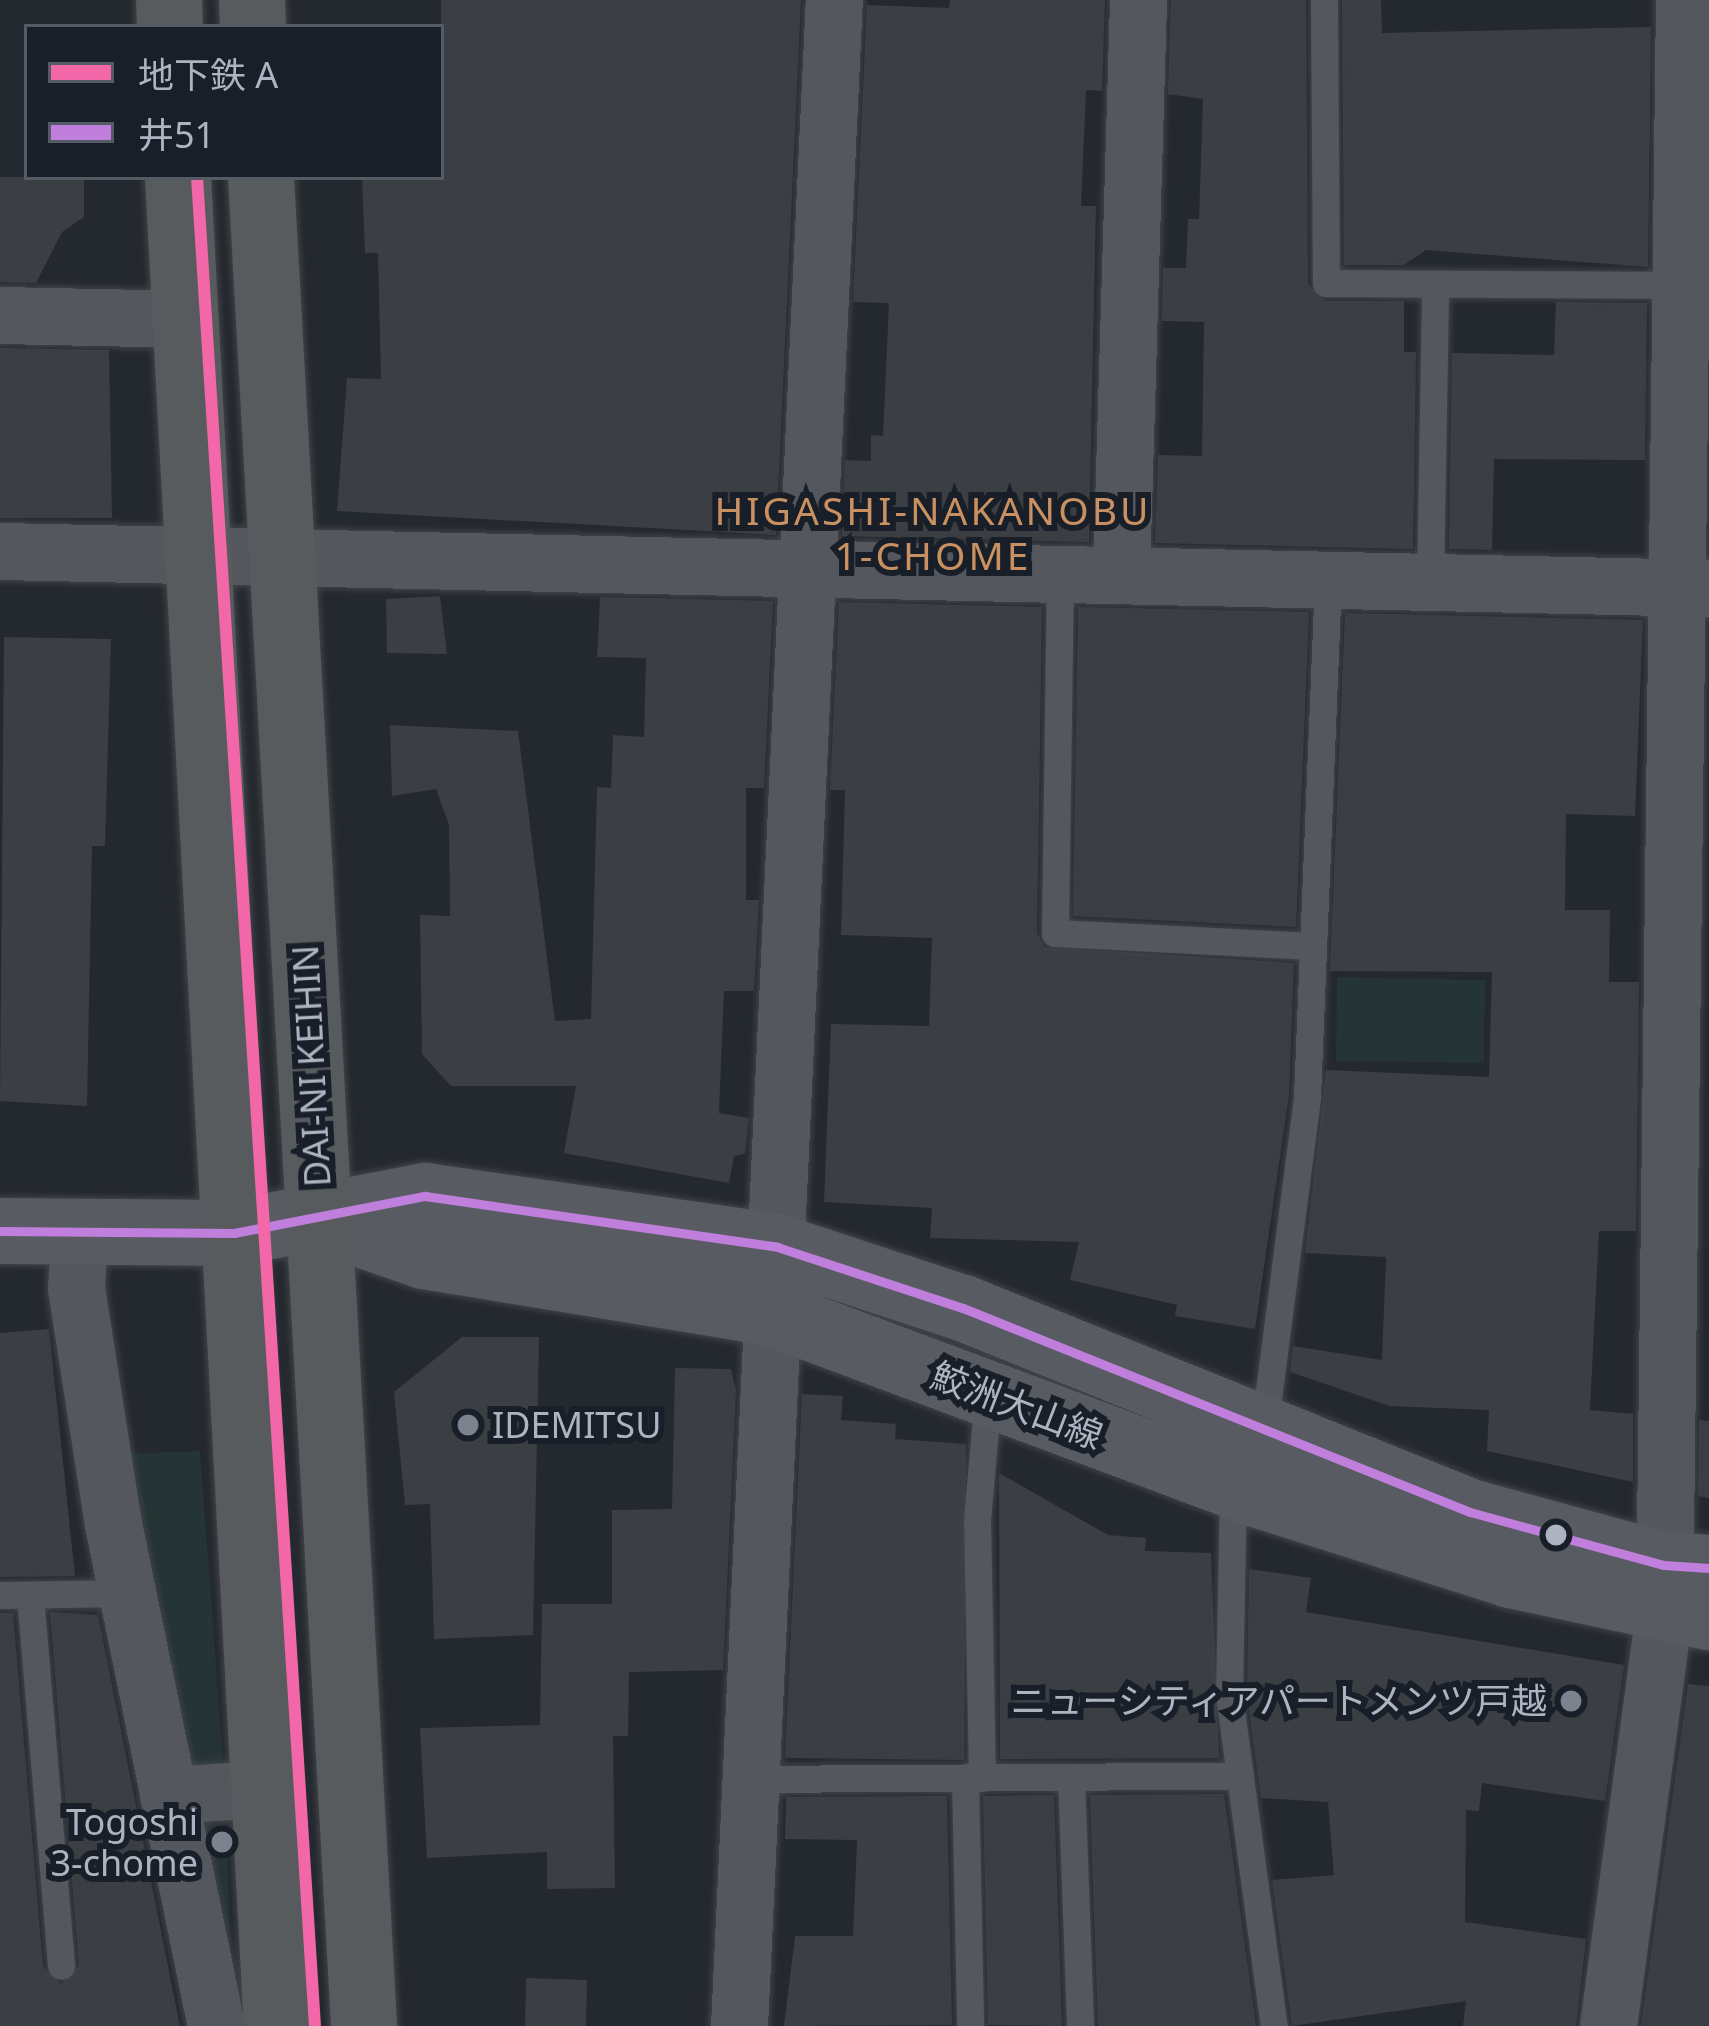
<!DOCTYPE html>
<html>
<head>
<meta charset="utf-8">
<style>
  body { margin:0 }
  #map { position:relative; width:1709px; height:2026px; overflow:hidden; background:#24292f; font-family:"Noto Sans","Noto Sans JP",sans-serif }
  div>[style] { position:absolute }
  .green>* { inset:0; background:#253435 }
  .building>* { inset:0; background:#3b3f44 }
  .roads { filter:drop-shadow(0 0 3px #404348) drop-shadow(0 0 3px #404348) }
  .lane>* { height:27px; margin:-13.5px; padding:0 13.5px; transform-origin:13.5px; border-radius:13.5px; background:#54575d }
  .street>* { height:57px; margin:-28.5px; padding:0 28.5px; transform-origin:28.5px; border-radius:28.5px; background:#54575d }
  .secondary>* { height:66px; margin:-33px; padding:0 33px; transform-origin:33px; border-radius:33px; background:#585c62 }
  .highway>* { height:66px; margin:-33px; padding:0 33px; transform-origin:33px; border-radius:33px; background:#585b5e }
  .bus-1>* { height:9px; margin:-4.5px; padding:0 4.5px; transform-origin:4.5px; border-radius:4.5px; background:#c07fdc }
  .metro-1>* { height:12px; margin:-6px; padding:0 6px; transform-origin:6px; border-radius:6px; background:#f267a8 }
  .dots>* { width:33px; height:33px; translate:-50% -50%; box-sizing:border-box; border:6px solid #191f28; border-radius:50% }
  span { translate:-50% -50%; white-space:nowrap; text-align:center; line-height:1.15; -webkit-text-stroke:12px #191f28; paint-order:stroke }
  .street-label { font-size:36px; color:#adb4c1 }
  .poi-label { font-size:36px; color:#adb4c1 }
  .left { translate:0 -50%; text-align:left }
  .right { translate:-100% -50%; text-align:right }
  .neighbourhood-label { font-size:39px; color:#c99161; letter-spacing:3px }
  .legend { position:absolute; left:24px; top:24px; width:420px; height:156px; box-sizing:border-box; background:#191f28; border:3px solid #545b65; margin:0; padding:15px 21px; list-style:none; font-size:36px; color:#adb4c1 }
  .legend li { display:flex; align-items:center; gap:24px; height:60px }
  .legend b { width:60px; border:3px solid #545b65 }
</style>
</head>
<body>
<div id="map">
  <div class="green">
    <div style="clip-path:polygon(1337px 977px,1485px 980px,1484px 1063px,1336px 1061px)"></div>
    <div style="clip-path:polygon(200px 1451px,224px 1772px,177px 1777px,126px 1454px)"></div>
    <div style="clip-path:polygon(226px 1813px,232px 1989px,186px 1817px)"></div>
  </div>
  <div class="building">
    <div style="clip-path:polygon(441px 0,801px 0,776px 535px,337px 511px,347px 378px,381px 379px,378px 253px,365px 253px,362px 177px,441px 177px)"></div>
    <div style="clip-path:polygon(950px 0,1105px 0,1102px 91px,1086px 90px,1081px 206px,1096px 206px,1089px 542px,842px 536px,845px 460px,871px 461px,871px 435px,883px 436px,889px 303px,853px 302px,867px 5px,949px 8px)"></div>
    <div style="clip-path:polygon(1171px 0,1306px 0,1308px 284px,1325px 301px,1404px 301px,1404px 352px,1416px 352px,1413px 549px,1155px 543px,1158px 455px,1202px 456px,1204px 322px,1162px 321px,1163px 268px,1186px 268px,1188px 219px,1199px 219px,1203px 99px,1168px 94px)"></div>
    <div style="clip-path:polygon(1342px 0,1381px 0,1382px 33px,1651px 27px,1648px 267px,1426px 250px,1404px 265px,1344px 265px)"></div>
    <div style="clip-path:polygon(0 177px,84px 177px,84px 217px,62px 232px,36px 283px,0 282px)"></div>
    <div style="clip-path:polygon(1556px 302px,1647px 303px,1645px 460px,1494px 459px,1492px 550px,1449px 549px,1452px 353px,1554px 355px)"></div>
    <div style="clip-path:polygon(0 348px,109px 350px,112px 518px,0 518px)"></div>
    <div style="clip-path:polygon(440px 596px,447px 654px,387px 653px,386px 599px)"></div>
    <div style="clip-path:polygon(600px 597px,773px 601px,764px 788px,746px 788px,746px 900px,759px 900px,754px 991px,724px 991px,719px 1113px,749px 1118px,745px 1154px,734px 1156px,729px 1183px,564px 1153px,576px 1086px,451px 1086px,422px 1054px,420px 915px,450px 916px,449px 825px,436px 789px,392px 796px,390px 725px,518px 731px,555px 1021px,591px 1019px,597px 787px,611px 788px,613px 735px,644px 737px,646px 658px,597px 657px)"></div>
    <div style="clip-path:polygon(839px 602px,1042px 607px,1037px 933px,1045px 947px,1294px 963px,1289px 1095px,1255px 1329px,1175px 1316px,1177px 1305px,1070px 1280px,1079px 1242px,930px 1238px,932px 1208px,824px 1202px,831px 1024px,929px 1026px,932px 938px,841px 935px,845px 790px,830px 790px)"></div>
    <div style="clip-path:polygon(1078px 607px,1309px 612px,1296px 927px,1073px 916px)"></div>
    <div style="clip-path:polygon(1345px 613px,1643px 620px,1635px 816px,1566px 814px,1565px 910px,1610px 910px,1609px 982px,1639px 982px,1636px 1231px,1599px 1231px,1590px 1410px,1633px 1414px,1633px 1482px,1487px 1451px,1489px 1410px,1390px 1406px,1290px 1372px,1293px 1346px,1382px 1360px,1386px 1257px,1305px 1253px,1326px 1070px,1489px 1077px,1492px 972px,1330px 971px)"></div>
    <div style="clip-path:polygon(4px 637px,111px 639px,105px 846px,92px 846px,87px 1106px,0 1101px)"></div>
    <div style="clip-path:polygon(49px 1329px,75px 1576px,0 1577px,0 1333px)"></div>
    <div style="clip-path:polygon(462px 1337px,539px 1337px,533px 1635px,434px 1639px,430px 1504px,405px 1505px,394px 1392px)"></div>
    <div style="clip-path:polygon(675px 1368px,731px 1369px,736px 1390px,723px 1670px,629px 1672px,628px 1736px,613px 1736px,615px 1888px,547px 1889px,547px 1852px,427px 1858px,420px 1728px,540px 1725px,542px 1604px,612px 1604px,612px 1510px,672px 1509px)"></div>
    <div style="clip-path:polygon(802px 1394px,843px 1396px,841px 1420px,896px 1424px,895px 1439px,966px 1444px,964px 1760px,785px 1758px)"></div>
    <div style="clip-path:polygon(1699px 1420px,1709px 1421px,1709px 1498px,1698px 1496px)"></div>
    <div style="clip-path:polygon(999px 1473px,1108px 1535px,1146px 1538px,1145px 1551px,1211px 1553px,1219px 1758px,1000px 1759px)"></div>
    <div style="clip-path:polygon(1249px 1569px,1311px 1578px,1306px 1612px,1624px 1665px,1605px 1801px,1482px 1783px,1479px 1811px,1466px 1810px,1465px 1922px,1586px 1939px,1576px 2026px,1463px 2026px,1466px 2001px,1292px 2026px,1272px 1880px,1334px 1875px,1328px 1802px,1261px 1798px,1247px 1694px)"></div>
    <div style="clip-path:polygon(50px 1612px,98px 1615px,180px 2026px,0 2026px,0 1613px,13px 1613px,43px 1967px,61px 1984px,79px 1966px)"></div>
    <div style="clip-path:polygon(1688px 1684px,1709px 1686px,1709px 2026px,1641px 2026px)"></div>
    <div style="clip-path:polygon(1224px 1794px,1256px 2026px,1098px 2026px,1090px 1795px)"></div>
    <div style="clip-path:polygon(1054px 1795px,1062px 2026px,988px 2025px,983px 1796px)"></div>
    <div style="clip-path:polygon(947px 1796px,952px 2025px,784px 2026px,795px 1936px,853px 1936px,857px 1840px,785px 1839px,786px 1797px)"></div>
    <div style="clip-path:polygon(526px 1978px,587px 1980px,586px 2026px,525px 2026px)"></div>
  </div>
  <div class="roads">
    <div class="lane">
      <div style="left:1324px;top:0;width:283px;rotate:89.6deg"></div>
      <div style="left:1326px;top:283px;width:351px;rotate:0.3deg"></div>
      <div style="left:1060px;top:573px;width:360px;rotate:90.8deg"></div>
      <div style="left:1055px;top:933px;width:258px;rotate:2.9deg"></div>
      <div style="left:1430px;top:582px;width:298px;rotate:-89deg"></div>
      <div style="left:1264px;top:1429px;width:335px;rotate:-82.6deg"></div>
      <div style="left:1307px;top:1097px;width:518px;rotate:-87.68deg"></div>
      <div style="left:1233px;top:1486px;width:209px;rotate:91.1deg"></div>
      <div style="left:1229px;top:1695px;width:334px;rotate:82.3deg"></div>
      <div style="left:0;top:1595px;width:127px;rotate:-0.9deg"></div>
      <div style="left:30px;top:1595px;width:372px;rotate:85.2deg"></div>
      <div style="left:1071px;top:1777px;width:249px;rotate:87.9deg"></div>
      <div style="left:965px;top:1778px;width:248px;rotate:88.8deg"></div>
      <div style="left:982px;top:1778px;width:258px;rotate:-91.1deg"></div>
      <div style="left:977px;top:1520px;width:126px;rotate:-85deg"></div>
      <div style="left:749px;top:1779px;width:491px;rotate:-0.4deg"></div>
    </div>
    <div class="street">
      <div style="left:0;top:315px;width:185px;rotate:1.2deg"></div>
      <div style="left:0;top:551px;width:1709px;rotate:1.24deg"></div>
      <div style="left:1121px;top:574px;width:574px;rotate:-88.3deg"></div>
      <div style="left:79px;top:1235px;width:53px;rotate:93.2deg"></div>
      <div style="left:76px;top:1288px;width:234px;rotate:81.1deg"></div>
      <div style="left:112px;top:1519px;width:518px;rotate:78.41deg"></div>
      <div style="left:168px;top:1795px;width:95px;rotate:-3.6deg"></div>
      <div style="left:739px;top:2026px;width:2028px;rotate:-87.32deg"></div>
      <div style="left:1608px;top:2026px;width:417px;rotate:-82.3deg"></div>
      <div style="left:1664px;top:1613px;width:1613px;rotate:-89.29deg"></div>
    </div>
    <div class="secondary">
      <div style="left:319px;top:1220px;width:111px;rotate:18.9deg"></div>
      <div style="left:424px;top:1256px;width:352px;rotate:9.3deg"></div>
      <div style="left:771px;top:1313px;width:521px;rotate:20.45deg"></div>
      <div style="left:1259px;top:1495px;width:264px;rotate:17.6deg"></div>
      <div style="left:1511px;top:1575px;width:202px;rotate:12deg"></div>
      <div style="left:0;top:1231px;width:234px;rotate:0.5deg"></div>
      <div style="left:234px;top:1233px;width:195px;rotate:-11deg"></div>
      <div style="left:425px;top:1196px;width:356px;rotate:8.2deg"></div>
      <div style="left:777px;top:1247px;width:196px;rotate:18.2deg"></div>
      <div style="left:963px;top:1308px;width:547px;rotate:21.92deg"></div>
      <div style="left:1470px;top:1512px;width:201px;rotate:15.3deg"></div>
      <div style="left:1664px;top:1565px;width:45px;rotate:3.8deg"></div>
    </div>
    <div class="highway">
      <div style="left:169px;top:0;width:27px;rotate:88deg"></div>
      <div style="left:252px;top:0;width:27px;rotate:88deg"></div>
      <div style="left:178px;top:177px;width:1852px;rotate:86.94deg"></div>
      <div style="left:261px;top:177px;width:1852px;rotate:86.81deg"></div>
    </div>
  </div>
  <div class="bus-1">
    <div style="left:0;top:1231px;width:234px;rotate:0.5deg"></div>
    <div style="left:234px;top:1233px;width:195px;rotate:-11deg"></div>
    <div style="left:425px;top:1196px;width:356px;rotate:8.2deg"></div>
    <div style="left:777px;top:1247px;width:196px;rotate:18.2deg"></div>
    <div style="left:963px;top:1308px;width:547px;rotate:21.92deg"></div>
    <div style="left:1470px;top:1512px;width:201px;rotate:15.3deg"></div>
    <div style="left:1664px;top:1565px;width:45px;rotate:3.8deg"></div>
  </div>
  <div class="metro-1">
    <div style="left:197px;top:177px;width:1853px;rotate:86.35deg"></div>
  </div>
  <div class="dots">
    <div style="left:468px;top:1425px;background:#7d838e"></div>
    <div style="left:1556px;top:1535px;background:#adb4c1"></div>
    <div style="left:1571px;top:1701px;background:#7d838e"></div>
    <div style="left:222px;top:1842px;background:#7d838e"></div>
  </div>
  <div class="street-label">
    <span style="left:311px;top:1066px;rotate:-93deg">DAI-NI KEIHIN</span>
    <span style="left:1017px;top:1405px;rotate:21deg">鮫洲大山線</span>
  </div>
  <div class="poi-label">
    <span class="left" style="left:492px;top:1425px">IDEMITSU</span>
    <span class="right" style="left:1547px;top:1701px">ニューシティアパートメンツ戸越</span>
    <span class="right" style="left:198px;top:1842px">Togoshi<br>3-chome</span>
  </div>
  <div class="neighbourhood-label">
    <span style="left:933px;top:533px">HIGASHI-NAKANOBU<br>1-CHOME</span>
  </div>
  <ul class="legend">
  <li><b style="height:15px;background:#f267a8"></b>地下鉄 A</li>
  <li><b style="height:15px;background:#c07fdc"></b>井51</li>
  </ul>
</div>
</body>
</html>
